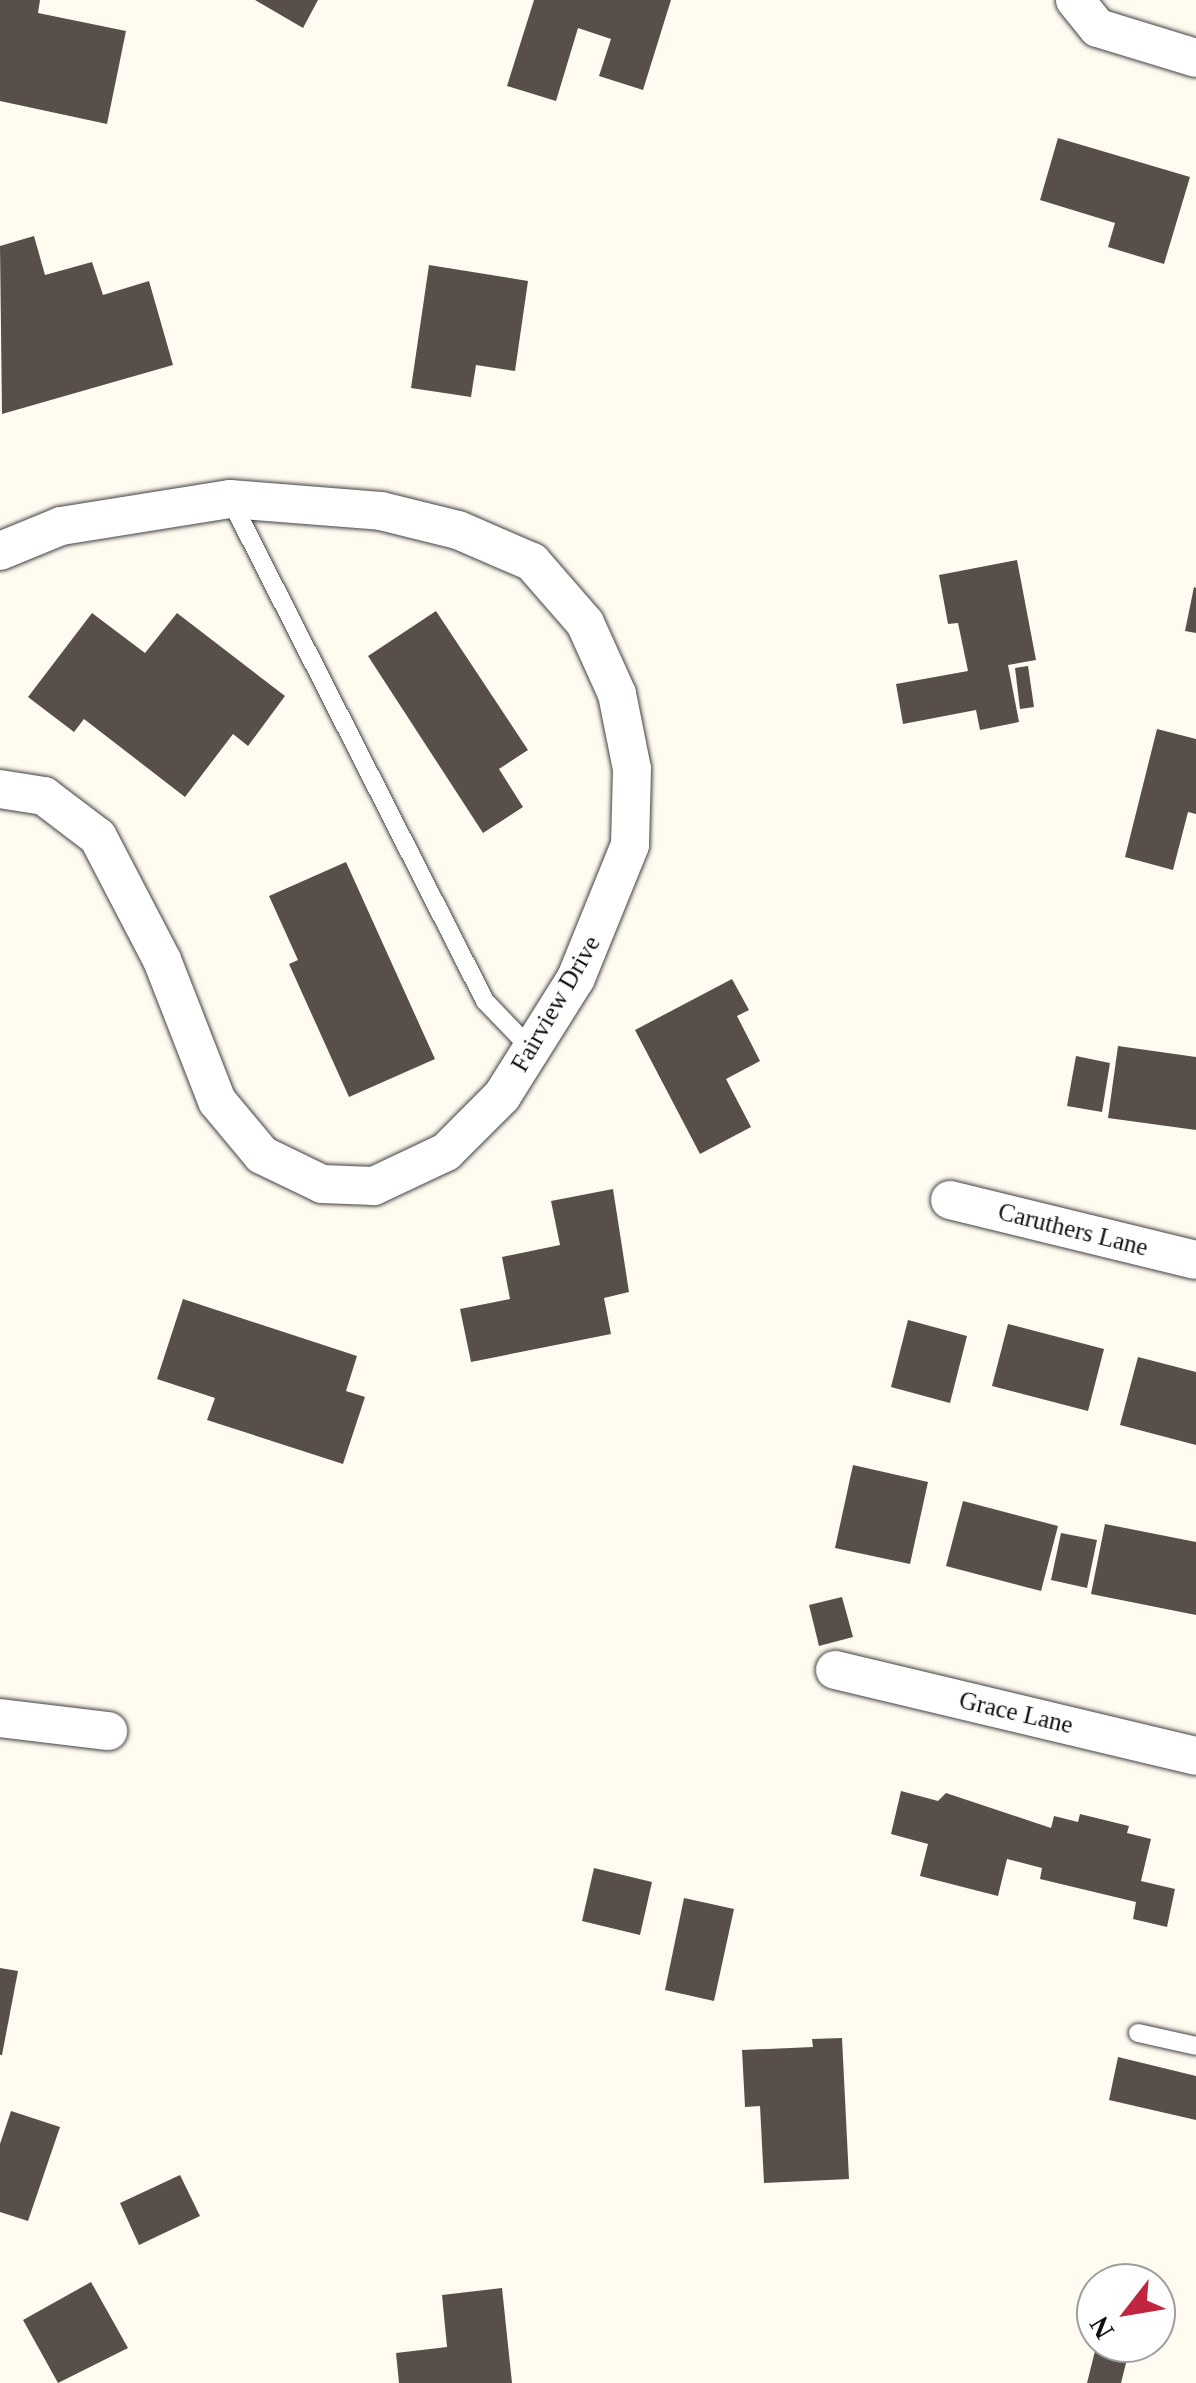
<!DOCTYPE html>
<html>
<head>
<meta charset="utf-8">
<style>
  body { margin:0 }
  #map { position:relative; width:1196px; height:2383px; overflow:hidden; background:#fffbf1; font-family:Georgia,serif }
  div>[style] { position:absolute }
  .building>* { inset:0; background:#584f4b }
  .roads { filter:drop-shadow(0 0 2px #424242) drop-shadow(0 0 2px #424242) }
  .lane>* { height:18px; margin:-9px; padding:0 9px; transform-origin:9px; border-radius:9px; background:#fff }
  .street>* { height:38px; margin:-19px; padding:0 19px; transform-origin:19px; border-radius:19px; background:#fff }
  span { translate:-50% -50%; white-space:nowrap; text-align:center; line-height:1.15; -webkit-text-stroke:10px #fff; paint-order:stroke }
  .street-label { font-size:25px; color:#0f0f0f }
  .north { position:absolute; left:1076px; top:2263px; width:100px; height:100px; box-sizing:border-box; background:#fff; border:2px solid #9f9f9f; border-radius:50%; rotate:239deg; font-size:28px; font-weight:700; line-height:40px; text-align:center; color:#0f0f0f }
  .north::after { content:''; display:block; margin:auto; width:35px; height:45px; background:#c0263f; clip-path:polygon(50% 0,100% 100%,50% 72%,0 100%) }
</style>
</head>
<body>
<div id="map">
  <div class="building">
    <div style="clip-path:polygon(0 0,40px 0,38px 13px,126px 31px,107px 124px,0 101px)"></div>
    <div style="clip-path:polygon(255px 0,318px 0,303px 28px)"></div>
    <div style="clip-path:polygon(534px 0,671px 0,643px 90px,599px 76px,611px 39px,578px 28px,556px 101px,507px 86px)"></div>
    <div style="clip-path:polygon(1058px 138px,1190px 177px,1164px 264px,1108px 247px,1115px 223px,1040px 200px)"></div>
    <div style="clip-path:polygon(34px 236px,45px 275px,92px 262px,103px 295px,149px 281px,173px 365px,2px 414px,0 246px)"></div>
    <div style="clip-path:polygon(429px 265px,528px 281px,515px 371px,476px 365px,471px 397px,411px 388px)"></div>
    <div style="clip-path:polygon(1017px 560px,1036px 660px,1008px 665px,1019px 722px,980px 730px,976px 710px,903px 724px,896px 684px,968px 671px,958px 623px,948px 624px,939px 575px)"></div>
    <div style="clip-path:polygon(1194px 587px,1196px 588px,1196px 633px,1185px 631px)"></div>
    <div style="clip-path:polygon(436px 611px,528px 750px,499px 769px,523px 807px,483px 833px,368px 656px)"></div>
    <div style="clip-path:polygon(92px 613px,145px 653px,177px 613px,285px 696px,248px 746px,233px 734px,185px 797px,84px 719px,74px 732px,28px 697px)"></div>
    <div style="clip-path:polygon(1028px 666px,1034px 707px,1020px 709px,1015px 668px)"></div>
    <div style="clip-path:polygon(1157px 729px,1196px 739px,1196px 814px,1188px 812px,1173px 870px,1125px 857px)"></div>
    <div style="clip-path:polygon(346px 862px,435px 1059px,349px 1097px,289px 964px,298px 960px,269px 896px)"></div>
    <div style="clip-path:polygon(732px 979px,749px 1010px,737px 1016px,760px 1061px,726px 1079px,751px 1127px,700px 1154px,635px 1030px)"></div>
    <div style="clip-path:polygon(1118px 1046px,1196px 1057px,1196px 1130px,1108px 1118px)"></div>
    <div style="clip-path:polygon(1076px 1056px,1110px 1063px,1102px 1112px,1067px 1106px)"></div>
    <div style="clip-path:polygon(613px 1189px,629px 1292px,604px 1298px,611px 1334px,471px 1362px,460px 1309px,510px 1299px,502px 1257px,560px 1245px,551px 1201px)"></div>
    <div style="clip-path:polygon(183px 1299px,357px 1356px,346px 1391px,365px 1397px,343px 1464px,207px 1420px,215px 1398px,157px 1379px)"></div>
    <div style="clip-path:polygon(908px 1320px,967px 1336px,950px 1403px,891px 1387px)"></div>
    <div style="clip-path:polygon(1008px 1324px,1104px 1349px,1088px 1411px,992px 1386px)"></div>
    <div style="clip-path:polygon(1138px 1357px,1196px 1372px,1196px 1445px,1120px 1425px)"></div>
    <div style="clip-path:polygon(853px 1465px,928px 1482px,910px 1564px,835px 1548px)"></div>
    <div style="clip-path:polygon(963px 1501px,1058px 1526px,1041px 1591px,946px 1566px)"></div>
    <div style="clip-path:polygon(1105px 1524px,1196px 1542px,1196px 1615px,1091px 1594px)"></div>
    <div style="clip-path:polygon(1061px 1533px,1097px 1540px,1087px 1588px,1051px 1580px)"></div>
    <div style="clip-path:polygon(842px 1597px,853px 1637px,819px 1646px,809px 1605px)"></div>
    <div style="clip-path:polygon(901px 1791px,938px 1801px,946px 1793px,1051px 1828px,1054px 1816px,1078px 1822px,1080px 1814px,1129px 1826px,1127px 1833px,1151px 1839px,1141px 1881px,1175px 1889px,1167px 1927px,1133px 1919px,1136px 1902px,1040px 1879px,1042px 1868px,1007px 1859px,998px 1896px,920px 1876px,928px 1844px,891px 1834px)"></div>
    <div style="clip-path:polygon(594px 1868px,652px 1882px,640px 1935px,582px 1921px)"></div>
    <div style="clip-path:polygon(684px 1898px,734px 1909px,714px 2001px,665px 1990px)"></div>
    <div style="clip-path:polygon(0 1968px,18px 1971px,2px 2055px,0 2055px)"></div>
    <div style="clip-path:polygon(842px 2038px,849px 2179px,764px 2183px,760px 2106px,745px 2107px,742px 2050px,813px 2047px,812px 2039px)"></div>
    <div style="clip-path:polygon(1118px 2057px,1196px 2076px,1196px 2120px,1109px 2100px)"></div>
    <div style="clip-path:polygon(11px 2111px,60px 2127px,28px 2221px,0 2212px,0 2144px)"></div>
    <div style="clip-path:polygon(180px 2175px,200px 2216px,139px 2245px,120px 2203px)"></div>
    <div style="clip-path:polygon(91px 2282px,128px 2348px,58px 2383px,23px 2320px)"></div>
    <div style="clip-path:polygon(502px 2288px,512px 2383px,399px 2383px,396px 2353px,447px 2347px,442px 2295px)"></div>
    <div style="clip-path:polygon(1097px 2343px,1131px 2343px,1121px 2383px,1087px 2383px)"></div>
  </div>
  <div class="roads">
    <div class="lane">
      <div style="left:230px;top:499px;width:563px;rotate:63.07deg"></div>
      <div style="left:485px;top:1001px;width:66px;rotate:46.2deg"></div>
      <div style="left:1138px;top:2033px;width:59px;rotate:12.6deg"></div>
    </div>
    <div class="street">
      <div style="left:1075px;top:0;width:36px;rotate:51deg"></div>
      <div style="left:1098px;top:28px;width:102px;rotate:17deg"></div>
      <div style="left:0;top:551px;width:66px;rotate:-22.3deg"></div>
      <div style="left:61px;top:526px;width:171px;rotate:-9.1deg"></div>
      <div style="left:230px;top:499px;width:151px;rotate:4.5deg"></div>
      <div style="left:381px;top:511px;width:79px;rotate:13.9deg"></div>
      <div style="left:458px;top:530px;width:81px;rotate:23.4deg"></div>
      <div style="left:532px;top:562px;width:81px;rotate:49deg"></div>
      <div style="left:585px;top:623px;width:78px;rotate:65.7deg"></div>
      <div style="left:617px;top:694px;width:76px;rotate:78.7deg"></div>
      <div style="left:632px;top:769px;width:76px;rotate:91.5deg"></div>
      <div style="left:630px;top:845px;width:144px;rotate:112.1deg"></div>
      <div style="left:576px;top:978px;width:139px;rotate:122.1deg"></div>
      <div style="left:502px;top:1096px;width:79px;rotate:135deg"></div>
      <div style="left:446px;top:1152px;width:80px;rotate:154.7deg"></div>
      <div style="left:374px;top:1186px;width:52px;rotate:-177.8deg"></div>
      <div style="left:322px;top:1184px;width:67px;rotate:-154.2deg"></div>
      <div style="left:262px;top:1155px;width:70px;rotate:-129.8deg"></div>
      <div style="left:217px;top:1101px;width:151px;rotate:-111.3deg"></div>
      <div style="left:162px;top:960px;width:139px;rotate:-117.5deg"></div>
      <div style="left:98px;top:837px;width:68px;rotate:-142.8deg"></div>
      <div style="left:44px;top:796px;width:45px;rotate:-171deg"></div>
      <div style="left:950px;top:1200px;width:253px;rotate:13.7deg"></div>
      <div style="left:835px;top:1670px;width:371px;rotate:13.4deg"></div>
      <div style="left:0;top:1718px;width:109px;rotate:6.9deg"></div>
    </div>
  </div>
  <div class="street-label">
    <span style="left:556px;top:1004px;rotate:-60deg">Fairview Drive</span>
    <span style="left:1073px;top:1230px;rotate:14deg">Caruthers Lane</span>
    <span style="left:1016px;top:1713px;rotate:13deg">Grace Lane</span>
  </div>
  <div class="north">N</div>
</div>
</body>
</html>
